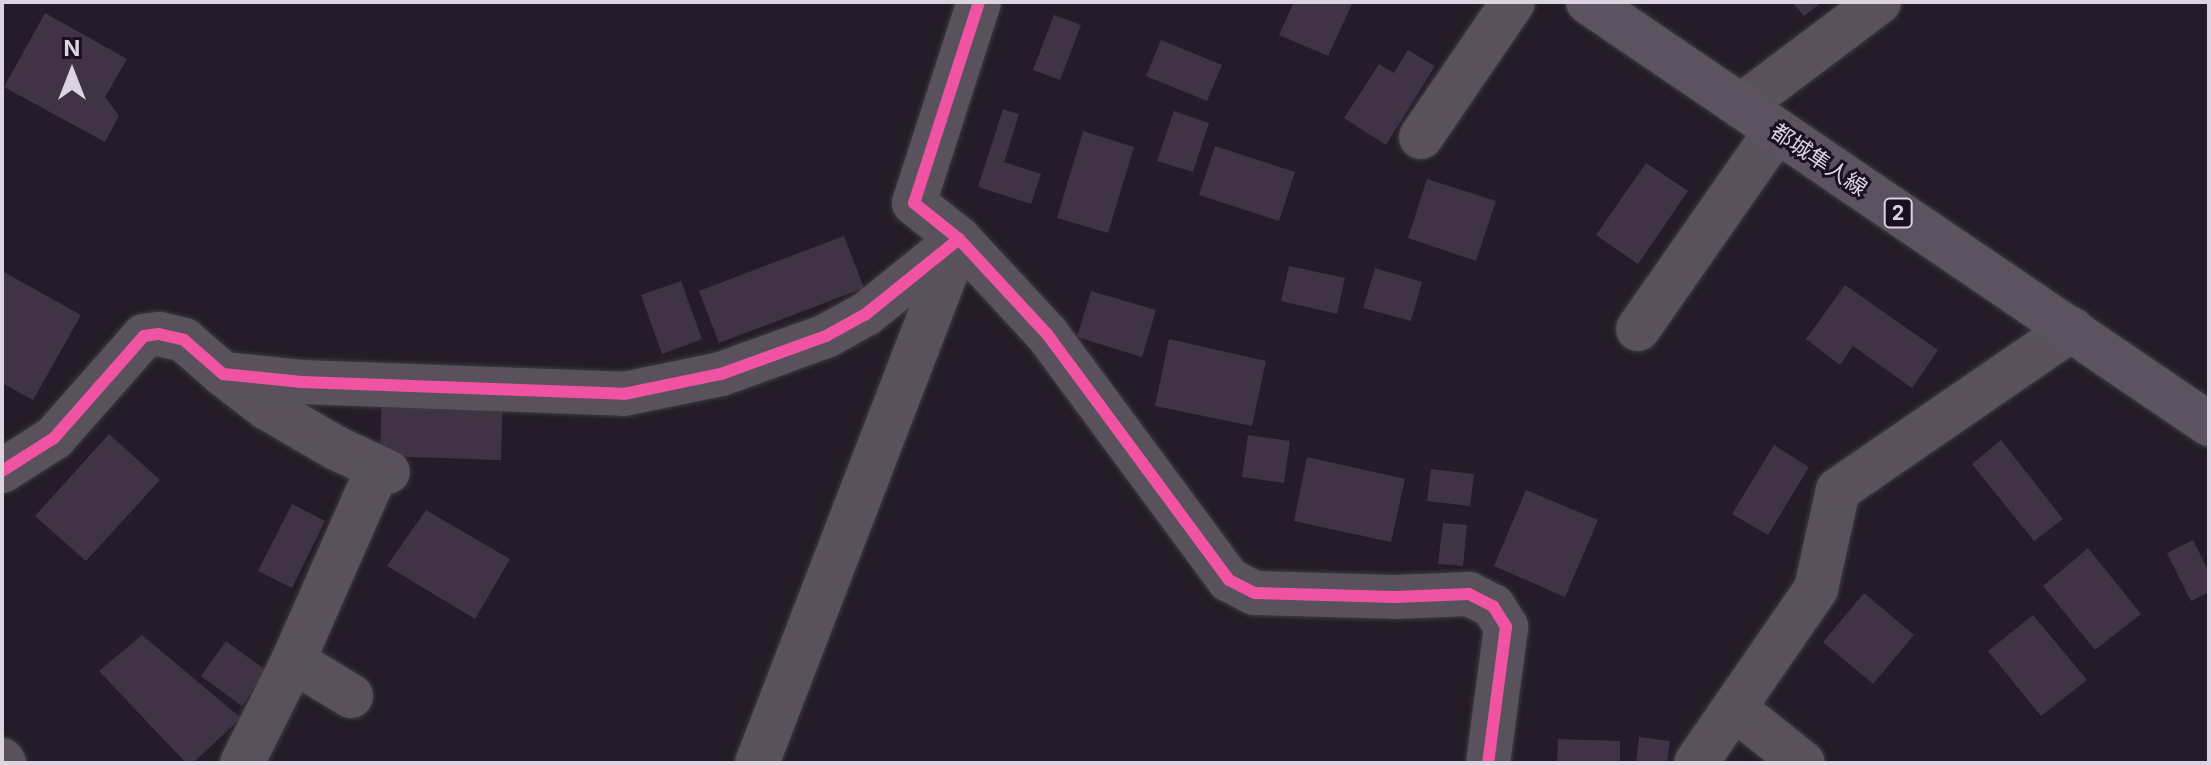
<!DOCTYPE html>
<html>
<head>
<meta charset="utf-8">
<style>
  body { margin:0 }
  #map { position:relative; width:2211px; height:765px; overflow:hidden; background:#241c28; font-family:Inter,"Noto Sans JP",sans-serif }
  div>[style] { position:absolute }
  .building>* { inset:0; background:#403345 }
  .roads { filter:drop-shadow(0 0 2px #3f3942) drop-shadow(0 0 2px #3f3942) }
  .minor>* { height:44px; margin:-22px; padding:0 22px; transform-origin:22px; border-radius:22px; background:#59525c }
  .major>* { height:44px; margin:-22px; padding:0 22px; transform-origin:22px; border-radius:22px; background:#5b535f }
  .cycleway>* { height:12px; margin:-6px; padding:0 6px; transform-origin:6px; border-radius:6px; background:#f153a3 }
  span { translate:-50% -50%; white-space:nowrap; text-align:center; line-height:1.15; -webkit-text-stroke:6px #1c0f22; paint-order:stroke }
  .shield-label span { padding:2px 6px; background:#1c0f22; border:2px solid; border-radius:6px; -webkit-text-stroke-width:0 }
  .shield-label { font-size:20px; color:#ddd4e1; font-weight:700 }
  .street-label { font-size:22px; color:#ddd4e1 }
  .frame { position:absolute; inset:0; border:4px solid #ddd4e1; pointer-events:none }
  .north { position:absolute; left:32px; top:32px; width:80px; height:80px; -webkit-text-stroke:6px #1c0f22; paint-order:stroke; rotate:0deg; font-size:22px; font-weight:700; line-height:32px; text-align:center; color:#ddd4e1 }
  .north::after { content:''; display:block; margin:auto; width:28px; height:36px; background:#ddd4e1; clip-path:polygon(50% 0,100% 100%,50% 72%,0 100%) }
</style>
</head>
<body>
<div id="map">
  <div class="building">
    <div style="clip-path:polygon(1294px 2px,1353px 2px,1328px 56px,1279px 35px)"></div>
    <div style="clip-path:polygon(1792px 2px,1822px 2px,1804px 16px)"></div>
    <div style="clip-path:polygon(45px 13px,127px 59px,105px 97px,119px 116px,105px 142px,4px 87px)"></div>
    <div style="clip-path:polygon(1054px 15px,1081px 25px,1060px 80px,1033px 70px)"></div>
    <div style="clip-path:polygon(1161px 40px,1222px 65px,1207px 101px,1146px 76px)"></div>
    <div style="clip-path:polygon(1408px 50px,1435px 66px,1386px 145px,1344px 118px,1379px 64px,1394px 73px)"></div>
    <div style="clip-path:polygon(1003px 109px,1019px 114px,1004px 162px,1041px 174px,1031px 204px,978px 187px)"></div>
    <div style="clip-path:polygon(1174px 111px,1209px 123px,1193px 172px,1157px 161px)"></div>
    <div style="clip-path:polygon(1083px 131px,1134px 147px,1108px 233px,1057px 218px)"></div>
    <div style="clip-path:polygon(1215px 146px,1295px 172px,1279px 221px,1199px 195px)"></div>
    <div style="clip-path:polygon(1646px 163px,1688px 191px,1638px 264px,1596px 235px)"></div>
    <div style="clip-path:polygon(1427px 179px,1496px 201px,1476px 261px,1408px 238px)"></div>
    <div style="clip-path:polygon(844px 236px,864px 288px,719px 343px,699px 291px)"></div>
    <div style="clip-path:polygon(1289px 266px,1345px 278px,1337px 314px,1281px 301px)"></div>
    <div style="clip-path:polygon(1375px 268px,1422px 282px,1411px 321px,1363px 308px)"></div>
    <div style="clip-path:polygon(2px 271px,81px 315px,33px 400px,2px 383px)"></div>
    <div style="clip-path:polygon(681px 281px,702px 339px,662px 354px,641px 295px)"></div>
    <div style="clip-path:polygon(1845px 285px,1938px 350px,1912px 388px,1853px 346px,1840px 365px,1806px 339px)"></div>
    <div style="clip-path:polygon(1091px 291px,1156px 310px,1142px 357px,1077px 337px)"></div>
    <div style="clip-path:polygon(1169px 339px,1266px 361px,1252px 426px,1155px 406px)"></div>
    <div style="clip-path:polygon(382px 391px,503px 394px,501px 460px,380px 456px)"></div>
    <div style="clip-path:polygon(109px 434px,160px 480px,86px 561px,35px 516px)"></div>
    <div style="clip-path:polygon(1248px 435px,1290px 441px,1284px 483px,1242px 477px)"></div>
    <div style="clip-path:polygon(2001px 440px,2063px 519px,2034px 541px,1972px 464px)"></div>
    <div style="clip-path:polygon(1774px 445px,1809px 467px,1768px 535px,1732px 514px)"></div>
    <div style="clip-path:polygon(1307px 457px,1405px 479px,1391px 542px,1294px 521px)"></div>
    <div style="clip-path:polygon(1431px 469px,1474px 474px,1470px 506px,1427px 501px)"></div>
    <div style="clip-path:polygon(1526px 490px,1598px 520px,1565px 597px,1494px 566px)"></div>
    <div style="clip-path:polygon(292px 504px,325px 521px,292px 588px,258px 571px)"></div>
    <div style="clip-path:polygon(426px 510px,510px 559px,475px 619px,387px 566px)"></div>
    <div style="clip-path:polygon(1443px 523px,1467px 525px,1463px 566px,1438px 564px)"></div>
    <div style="clip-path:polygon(2193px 540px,2209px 572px,2209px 592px,2191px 601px,2167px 553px)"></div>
    <div style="clip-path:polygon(2088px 548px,2141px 614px,2095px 650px,2043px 586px)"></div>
    <div style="clip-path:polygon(1864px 593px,1914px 635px,1873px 684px,1823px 642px)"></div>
    <div style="clip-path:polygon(2033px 615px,2087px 680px,2041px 716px,1988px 651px)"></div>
    <div style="clip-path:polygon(142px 635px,241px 718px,193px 763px,186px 763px,99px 671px)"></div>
    <div style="clip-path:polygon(226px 641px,267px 671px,242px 706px,201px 676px)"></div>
    <div style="clip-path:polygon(1639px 737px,1670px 741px,1667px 763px,1636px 763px)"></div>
    <div style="clip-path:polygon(1558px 739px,1620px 741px,1620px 763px,1557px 763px)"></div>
  </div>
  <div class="roads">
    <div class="minor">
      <div style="left:979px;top:2px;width:211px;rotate:107.9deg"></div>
      <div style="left:914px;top:203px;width:58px;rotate:38.7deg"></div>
      <div style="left:959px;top:239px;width:129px;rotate:47.2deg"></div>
      <div style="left:1047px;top:334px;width:306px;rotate:53.5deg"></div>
      <div style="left:1229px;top:580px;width:29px;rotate:27deg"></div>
      <div style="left:1255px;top:593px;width:139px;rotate:1.6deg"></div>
      <div style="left:1394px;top:597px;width:75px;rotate:-2.3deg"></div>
      <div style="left:1469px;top:594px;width:27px;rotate:27deg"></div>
      <div style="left:1493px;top:606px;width:25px;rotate:58deg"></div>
      <div style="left:1506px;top:627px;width:137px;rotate:97.5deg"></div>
      <div style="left:1741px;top:106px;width:173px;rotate:-37deg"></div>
      <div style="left:1421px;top:137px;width:163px;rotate:-55.7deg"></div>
      <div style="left:1638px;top:329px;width:241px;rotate:-55.1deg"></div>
      <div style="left:223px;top:374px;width:56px;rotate:37.7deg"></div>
      <div style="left:267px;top:408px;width:80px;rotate:30.1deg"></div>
      <div style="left:336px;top:448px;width:57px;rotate:24.8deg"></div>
      <div style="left:2px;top:471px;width:62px;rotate:-32.4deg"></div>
      <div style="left:54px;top:438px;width:136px;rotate:-48.6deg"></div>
      <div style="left:144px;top:336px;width:15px;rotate:-8deg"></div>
      <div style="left:159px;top:334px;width:26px;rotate:13deg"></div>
      <div style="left:184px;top:340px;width:52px;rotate:41.1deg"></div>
      <div style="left:223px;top:374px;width:79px;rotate:5.8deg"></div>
      <div style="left:302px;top:382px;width:322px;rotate:2.1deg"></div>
      <div style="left:624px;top:394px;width:99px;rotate:-11.7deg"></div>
      <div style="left:721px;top:374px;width:112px;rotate:-19.9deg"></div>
      <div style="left:826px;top:336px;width:46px;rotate:-28.8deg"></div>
      <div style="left:866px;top:314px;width:119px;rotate:-38.9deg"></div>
      <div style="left:351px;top:696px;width:68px;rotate:-148.9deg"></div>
      <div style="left:293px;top:661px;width:211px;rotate:-66.2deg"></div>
      <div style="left:1734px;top:708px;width:88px;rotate:38.6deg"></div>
      <div style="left:2px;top:760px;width:4px;rotate:56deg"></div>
      <div style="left:242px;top:763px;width:114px;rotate:-63.4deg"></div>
      <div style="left:757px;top:763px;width:558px;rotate:-68.9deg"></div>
      <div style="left:1696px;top:763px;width:211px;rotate:-55.4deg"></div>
      <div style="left:1816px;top:589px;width:101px;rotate:-77.5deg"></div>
      <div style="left:1838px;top:490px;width:284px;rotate:-34.5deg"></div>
    </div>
    <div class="major">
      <div style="left:1588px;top:2px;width:751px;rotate:34.2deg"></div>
    </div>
  </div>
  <div class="cycleway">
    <div style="left:979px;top:2px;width:211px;rotate:107.9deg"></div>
    <div style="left:914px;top:203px;width:58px;rotate:38.7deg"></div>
    <div style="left:959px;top:239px;width:129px;rotate:47.2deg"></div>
    <div style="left:1047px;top:334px;width:306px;rotate:53.5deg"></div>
    <div style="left:1229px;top:580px;width:29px;rotate:27deg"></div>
    <div style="left:1255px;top:593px;width:139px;rotate:1.6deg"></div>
    <div style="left:1394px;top:597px;width:75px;rotate:-2.3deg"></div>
    <div style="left:1469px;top:594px;width:27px;rotate:27deg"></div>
    <div style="left:1493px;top:606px;width:25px;rotate:58deg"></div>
    <div style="left:1506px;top:627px;width:137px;rotate:97.5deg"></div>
    <div style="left:2px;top:471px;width:62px;rotate:-32.4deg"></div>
    <div style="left:54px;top:438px;width:136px;rotate:-48.6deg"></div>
    <div style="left:144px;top:336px;width:15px;rotate:-8deg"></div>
    <div style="left:159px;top:334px;width:26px;rotate:13deg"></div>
    <div style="left:184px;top:340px;width:52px;rotate:41.1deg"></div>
    <div style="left:223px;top:374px;width:79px;rotate:5.8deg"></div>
    <div style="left:302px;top:382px;width:322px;rotate:2.1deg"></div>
    <div style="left:624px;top:394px;width:99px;rotate:-11.7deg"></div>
    <div style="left:721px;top:374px;width:112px;rotate:-19.9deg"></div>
    <div style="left:826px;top:336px;width:46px;rotate:-28.8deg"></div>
    <div style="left:866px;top:314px;width:119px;rotate:-38.9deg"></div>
  </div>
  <div class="shield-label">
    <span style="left:1898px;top:213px">2</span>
  </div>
  <div class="street-label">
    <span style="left:1819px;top:160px;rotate:34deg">都城隼人線</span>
  </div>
  <div class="frame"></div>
  <div class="north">N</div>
</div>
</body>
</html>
